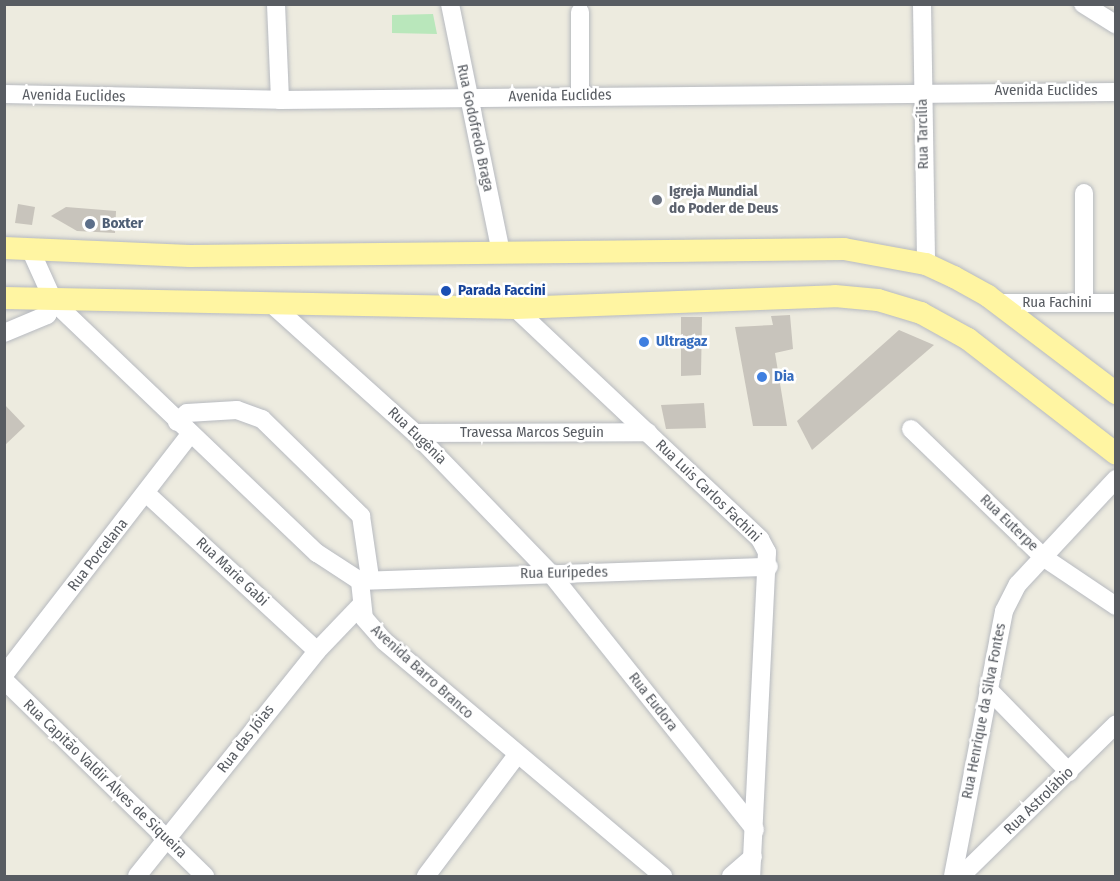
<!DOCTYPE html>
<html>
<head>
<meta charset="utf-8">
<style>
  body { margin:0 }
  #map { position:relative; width:1120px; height:881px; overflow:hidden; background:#edebdf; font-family:"Fira Sans Condensed",sans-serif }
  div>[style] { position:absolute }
  .green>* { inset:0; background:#b9e7bb }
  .building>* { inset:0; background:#c8c4bc }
  .roads { filter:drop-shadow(0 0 2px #b7bac0) drop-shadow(0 0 2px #b7bac0) }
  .minor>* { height:18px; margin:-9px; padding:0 9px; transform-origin:9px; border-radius:9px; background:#fff }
  .major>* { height:22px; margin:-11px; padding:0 11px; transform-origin:11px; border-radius:11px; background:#fff5a2 }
  .dots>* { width:16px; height:16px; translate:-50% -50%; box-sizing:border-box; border:3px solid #fff; border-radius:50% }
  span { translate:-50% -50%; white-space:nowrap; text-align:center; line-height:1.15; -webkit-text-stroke:5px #fff; paint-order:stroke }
  .street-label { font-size:15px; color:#585c62 }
  .worship-label { font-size:15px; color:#5b616d; font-weight:700 }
  .left { translate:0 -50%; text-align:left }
  .service-label { font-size:15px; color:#4e5e75; font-weight:700 }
  .transit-label { font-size:15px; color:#164399; font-weight:700 }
  .shop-label { font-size:15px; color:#366cbe; font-weight:700 }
  .frame { position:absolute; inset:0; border:6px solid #585c62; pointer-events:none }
</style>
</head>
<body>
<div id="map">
  <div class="green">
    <div style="clip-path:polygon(433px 14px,437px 34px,392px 33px,392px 15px)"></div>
  </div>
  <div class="building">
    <div style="clip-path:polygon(18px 204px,35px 207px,32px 225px,15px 223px)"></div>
    <div style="clip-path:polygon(66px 207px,116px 211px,115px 233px,77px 231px,51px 216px)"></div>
    <div style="clip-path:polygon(790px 315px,793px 349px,775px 353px,787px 426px,753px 426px,735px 327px,773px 325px,771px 316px)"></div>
    <div style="clip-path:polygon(681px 317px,702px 317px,701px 375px,681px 376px)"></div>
    <div style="clip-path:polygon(899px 330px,934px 345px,812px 450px,797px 421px)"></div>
    <div style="clip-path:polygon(704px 403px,706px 428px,666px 429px,661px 405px)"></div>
    <div style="clip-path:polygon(4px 404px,25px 426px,4px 446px)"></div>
  </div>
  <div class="roads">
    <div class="minor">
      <div style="left:276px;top:4px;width:96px;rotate:87.6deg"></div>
      <div style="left:450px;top:4px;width:253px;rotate:78.4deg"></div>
      <div style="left:922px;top:4px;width:260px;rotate:89.1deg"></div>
      <div style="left:1083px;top:4px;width:39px;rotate:32deg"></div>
      <div style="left:4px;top:94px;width:276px;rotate:1.2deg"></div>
      <div style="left:280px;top:100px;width:836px;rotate:-0.55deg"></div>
      <div style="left:580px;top:96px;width:84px;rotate:-90deg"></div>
      <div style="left:54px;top:302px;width:364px;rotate:43.7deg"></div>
      <div style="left:317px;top:553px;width:51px;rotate:33.1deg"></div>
      <div style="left:360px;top:581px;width:37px;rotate:84deg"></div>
      <div style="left:364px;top:618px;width:30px;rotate:49deg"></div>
      <div style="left:384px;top:641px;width:365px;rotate:40.1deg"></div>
      <div style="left:998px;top:303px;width:118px"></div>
      <div style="left:1084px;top:303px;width:110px;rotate:-90deg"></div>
      <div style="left:275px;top:307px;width:188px;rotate:42deg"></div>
      <div style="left:415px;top:433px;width:196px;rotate:46deg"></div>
      <div style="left:551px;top:574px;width:327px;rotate:51.4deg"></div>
      <div style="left:515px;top:308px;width:337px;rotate:43.3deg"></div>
      <div style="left:760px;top:539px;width:15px;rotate:62deg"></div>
      <div style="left:767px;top:552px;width:324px;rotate:92.8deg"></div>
      <div style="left:4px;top:333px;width:47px;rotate:-22.7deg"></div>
      <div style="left:47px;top:315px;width:15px;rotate:-62deg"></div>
      <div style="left:54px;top:302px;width:56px;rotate:-114.3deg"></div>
      <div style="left:177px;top:422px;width:13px;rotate:-42deg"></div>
      <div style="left:187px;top:413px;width:50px;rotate:-3.4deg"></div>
      <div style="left:237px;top:410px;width:27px;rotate:20deg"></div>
      <div style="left:262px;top:419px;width:139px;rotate:44.4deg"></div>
      <div style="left:361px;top:516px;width:63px;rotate:81.7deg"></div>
      <div style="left:911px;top:429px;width:184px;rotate:44.1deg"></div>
      <div style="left:1043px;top:557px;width:88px;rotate:33.9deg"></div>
      <div style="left:415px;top:433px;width:233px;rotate:-0.2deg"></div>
      <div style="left:147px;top:494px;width:231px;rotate:42.7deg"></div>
      <div style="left:360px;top:581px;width:409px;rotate:-2deg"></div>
      <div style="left:4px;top:675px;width:304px;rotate:-52.3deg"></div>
      <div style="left:4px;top:680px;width:281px;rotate:44.3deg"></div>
      <div style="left:988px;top:689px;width:116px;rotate:45.7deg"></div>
      <div style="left:137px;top:876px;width:288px;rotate:-51.3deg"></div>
      <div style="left:317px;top:651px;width:62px;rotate:-46.3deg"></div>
      <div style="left:426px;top:876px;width:150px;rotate:-53.1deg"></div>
      <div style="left:731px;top:876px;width:29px;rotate:-41deg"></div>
      <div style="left:953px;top:876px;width:270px;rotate:-79.1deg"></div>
      <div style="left:1004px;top:611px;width:30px;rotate:-63deg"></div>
      <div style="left:1018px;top:584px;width:144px;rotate:-47deg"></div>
      <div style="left:961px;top:876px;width:217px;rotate:-44.4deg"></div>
    </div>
    <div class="major">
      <div style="left:4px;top:248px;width:186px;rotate:2.5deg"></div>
      <div style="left:190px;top:256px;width:654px;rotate:-0.61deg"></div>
      <div style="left:844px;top:249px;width:83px;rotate:10.4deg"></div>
      <div style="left:926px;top:264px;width:31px;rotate:25deg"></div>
      <div style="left:954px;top:277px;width:39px;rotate:29deg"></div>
      <div style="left:988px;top:296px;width:161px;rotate:37.2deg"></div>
      <div style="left:4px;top:298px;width:511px;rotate:1.12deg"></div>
      <div style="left:515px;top:308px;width:320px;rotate:-2.1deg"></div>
      <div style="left:835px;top:296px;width:43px;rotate:5.3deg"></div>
      <div style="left:878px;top:300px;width:45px;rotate:16.8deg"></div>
      <div style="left:921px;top:313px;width:54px;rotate:29deg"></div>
      <div style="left:968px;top:339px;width:187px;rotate:37.8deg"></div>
    </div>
  </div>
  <div class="dots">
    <div style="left:657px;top:200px;background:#6b7280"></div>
    <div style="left:90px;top:224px;background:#5c6f8a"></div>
    <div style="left:446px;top:291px;background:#1a4fb4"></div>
    <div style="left:644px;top:342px;background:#3f7fe0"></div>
    <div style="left:762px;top:377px;background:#3f7fe0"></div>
  </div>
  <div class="street-label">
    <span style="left:1046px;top:91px">Avenida Euclides</span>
    <span style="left:74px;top:96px;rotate:1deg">Avenida Euclides</span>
    <span style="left:560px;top:96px;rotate:-1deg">Avenida Euclides</span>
    <span style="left:475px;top:128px;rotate:78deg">Rua Godofredo Braga</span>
    <span style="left:923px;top:134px;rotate:-91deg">Rua Tarcília</span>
    <span style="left:1057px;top:303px">Rua Fachini</span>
    <span style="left:532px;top:433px">Travessa Marcos Seguin</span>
    <span style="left:417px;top:436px;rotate:44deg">Rua Eugênia</span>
    <span style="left:708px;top:491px;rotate:44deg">Rua Luis Carlos Fachini</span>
    <span style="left:1009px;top:523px;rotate:44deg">Rua Euterpe</span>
    <span style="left:98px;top:555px;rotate:-52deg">Rua Porcelana</span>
    <span style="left:232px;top:572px;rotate:43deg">Rua Marie Gabi</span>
    <span style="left:564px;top:573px;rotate:-1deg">Rua Eurípedes</span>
    <span style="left:422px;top:672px;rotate:42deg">Avenida Barro Branco</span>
    <span style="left:653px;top:702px;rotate:52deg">Rua Eudora</span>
    <span style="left:984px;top:711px;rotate:-79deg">Rua Henrique da Silva Fontes</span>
    <span style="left:246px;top:739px;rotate:-52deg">Rua das Jóias</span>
    <span style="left:105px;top:779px;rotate:44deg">Rua Capitão Valdir Alves de Siqueira</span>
    <span style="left:1039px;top:801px;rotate:-44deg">Rua Astrolábio</span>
  </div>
  <div class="worship-label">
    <span class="left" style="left:669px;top:200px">Igreja Mundial<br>do Poder de Deus</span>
  </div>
  <div class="service-label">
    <span class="left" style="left:102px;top:224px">Boxter</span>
  </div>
  <div class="transit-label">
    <span class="left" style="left:458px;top:291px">Parada Faccini</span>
  </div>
  <div class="shop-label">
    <span class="left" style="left:656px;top:342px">Ultragaz</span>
    <span class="left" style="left:774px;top:377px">Dia</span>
  </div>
  <div class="frame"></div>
</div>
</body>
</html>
